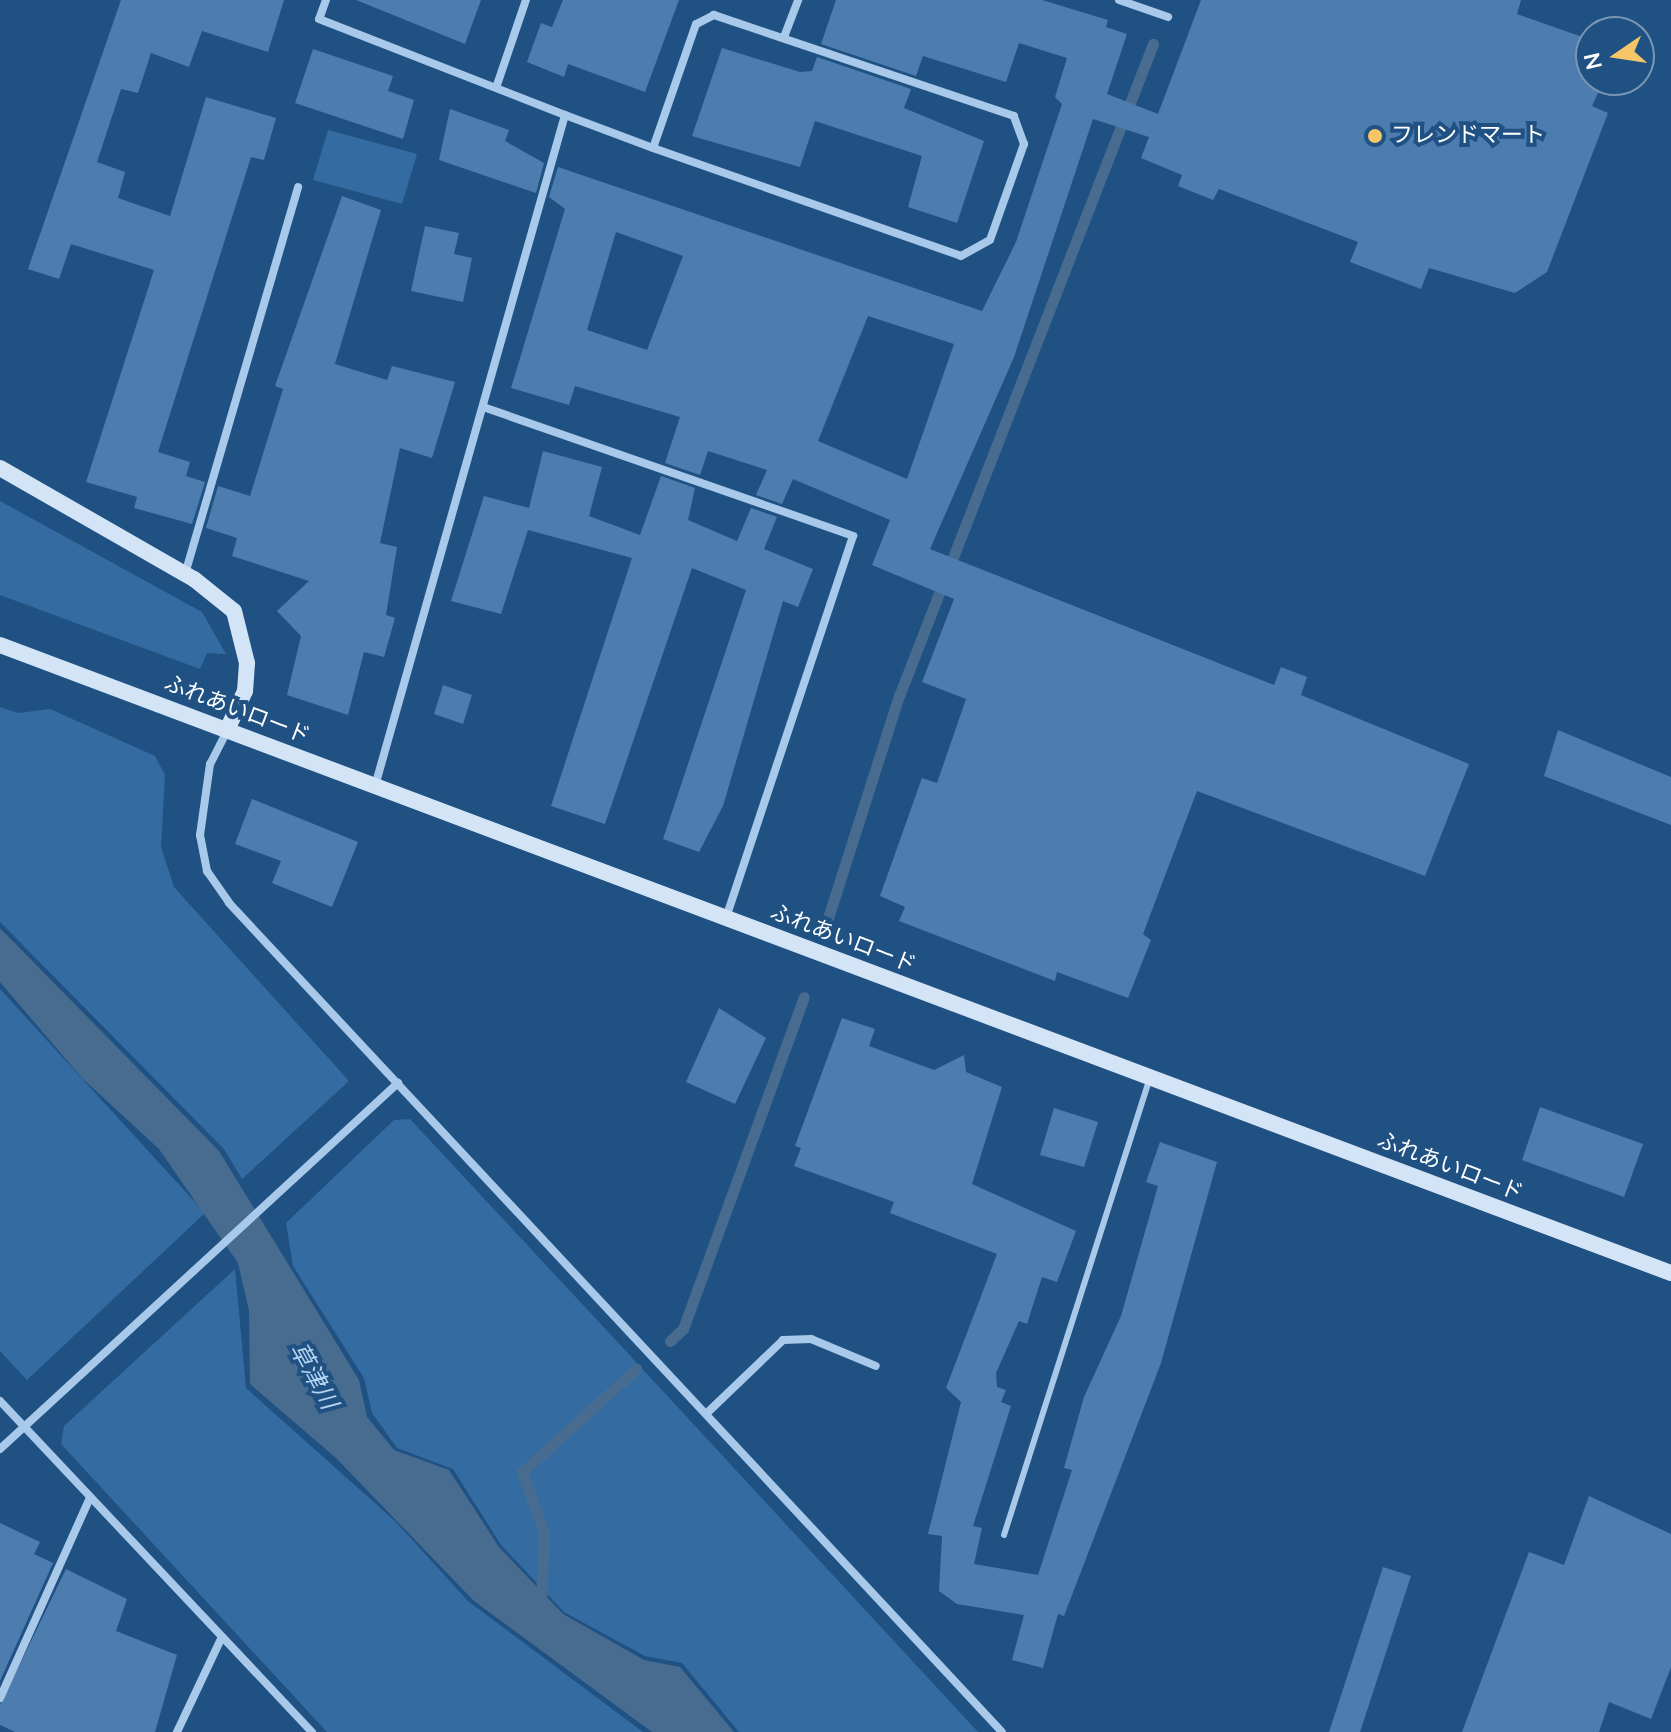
<!DOCTYPE html>
<html>
<head>
<meta charset="utf-8">
<style>
  body { margin:0 }
  #map { position:relative; width:1671px; height:1732px; overflow:hidden; background:#205183; font-family:"Nunito Sans","Noto Sans JP",sans-serif }
  div>[style] { position:absolute }
  .green>* { inset:0; background:#346ba1 }
  .water>* { inset:0; background:#486c90 }
  .stream>* { height:11px; margin:-5.5px; padding:0 5.5px; transform-origin:5.5px; border-radius:5.5px; background:#486c90 }
  .building>* { inset:0; background:#4d7dae }
  .lane>* { height:6px; margin:-3px; padding:0 3px; transform-origin:3px; border-radius:3px; background:#a8c9e9 }
  .street>* { height:8px; margin:-4px; padding:0 4px; transform-origin:4px; border-radius:4px; background:#a8c9e9 }
  .secondary>* { height:16px; margin:-8px; padding:0 8px; transform-origin:8px; border-radius:8px; background:#d3e4f7 }
  .dots>* { width:22px; height:22px; translate:-50% -50%; box-sizing:border-box; border:4px solid #205183; border-radius:50% }
  span { translate:-50% -50%; white-space:nowrap; text-align:center; line-height:1.15; -webkit-text-stroke:8px #205183; paint-order:stroke }
  .poi-label { font-size:22px; color:#fff }
  .left { translate:0 -50%; text-align:left }
  .street-label { font-size:22px; color:#fff }
  .water-label { font-size:24px; color:#b3d3f0; font-style:italic }
  .north { position:absolute; left:1575px; top:16px; width:80px; height:80px; box-sizing:border-box; background:#205183; border:2px solid #7997b5; border-radius:50%; rotate:257deg; font-size:22px; font-weight:700; line-height:32px; text-align:center; color:#fff }
  .north::after { content:''; display:block; margin:auto; width:28px; height:36px; background:#f6c568; clip-path:polygon(50% 0,100% 100%,50% 72%,0 100%) }
</style>
</head>
<body>
<div id="map">
  <div class="green">
    <div style="clip-path:polygon(328px 130px,417px 154px,402px 204px,313px 180px)"></div>
    <div style="clip-path:polygon(0 501px,202px 612px,226px 654px,207px 653px,200px 669px,0 595px)"></div>
    <div style="clip-path:polygon(0 707px,18px 713px,50px 709px,155px 756px,165px 775px,161px 847px,174px 887px,349px 1081px,242px 1179px,224px 1149px,0 922px)"></div>
    <div style="clip-path:polygon(0 989px,205px 1213px,27px 1380px,0 1351px)"></div>
    <div style="clip-path:polygon(410px 1119px,611px 1335px,978px 1732px,739px 1732px,682px 1663px,645px 1656px,564px 1612px,501px 1545px,453px 1469px,397px 1448px,372px 1413px,364px 1378px,293px 1266px,286px 1223px,394px 1120px)"></div>
    <div style="clip-path:polygon(235px 1269px,246px 1388px,395px 1521px,468px 1601px,643px 1732px,327px 1732px,61px 1444px,64px 1426px)"></div>
  </div>
  <div class="water">
    <div style="clip-path:polygon(0 928px,219px 1151px,359px 1380px,367px 1417px,394px 1450px,449px 1470px,499px 1547px,563px 1614px,644px 1660px,680px 1667px,734px 1732px,652px 1732px,474px 1601px,336px 1458px,250px 1384px,249px 1311px,238px 1263px,159px 1149px,82px 1078px,0 982px)"></div>
  </div>
  <div class="stream">
    <div style="left:827px;top:921px;width:236px;rotate:-72.3deg"></div>
    <div style="left:899px;top:696px;width:700px;rotate:-68.72deg"></div>
    <div style="left:670px;top:1341px;width:18px;rotate:-43deg"></div>
    <div style="left:683px;top:1329px;width:353px;rotate:-70deg"></div>
    <div style="left:541px;top:1602px;width:69px;rotate:-87.5deg"></div>
    <div style="left:544px;top:1533px;width:65px;rotate:-109.8deg"></div>
    <div style="left:522px;top:1472px;width:154px;rotate:-42.1deg"></div>
  </div>
  <div class="building">
    <div style="clip-path:polygon(121px 0,284px 0,268px 52px,202px 31px,189px 67px,151px 53px,138px 93px,121px 89px,97px 162px,125px 172px,118px 198px,170px 216px,206px 97px,276px 118px,264px 160px,251px 157px,158px 452px,190px 462px,186px 476px,205px 482px,192px 524px,134px 508px,137px 497px,86px 482px,154px 270px,71px 244px,59px 279px,28px 269px)"></div>
    <div style="clip-path:polygon(356px 0,481px 0,465px 44px)"></div>
    <div style="clip-path:polygon(563px 0,679px 0,645px 92px,568px 64px,564px 77px,527px 62px,541px 23px,552px 27px)"></div>
    <div style="clip-path:polygon(evenodd,836px 0,1042px 0,1108px 20px,1106px 27px,1127px 34px,1107px 94px,1158px 114px,1201px 0,1521px 0,1517px 14px,1591px 40px,1591px 80px,1604px 80px,1592px 106px,1608px 113px,1547px 272px,1515px 293px,1429px 268px,1421px 289px,1350px 262px,1358px 242px,1219px 189px,1213px 200px,1178px 186px,1182px 175px,1141px 158px,1149px 137px,1093px 119px,1014px 357px,930px 549px,1274px 685px,1281px 667px,1307px 677px,1301px 695px,1469px 764px,1425px 876px,1197px 791px,1143px 934px,1151px 940px,1128px 998px,1057px 972px,1055px 981px,899px 921px,905px 907px,880px 896px,922px 778px,937px 783px,966px 699px,922px 682px,954px 599px,872px 565px,890px 520px,793px 479px,782px 504px,756px 495px,767px 470px,708px 451px,700px 475px,665px 463px,680px 417px,575px 386px,569px 405px,511px 388px,565px 209px,549px 197px,558px 167px,982px 311px,1016px 242px,1062px 104px,1055px 97px,1067px 58px,1019px 43px,1006px 82px,923px 56px,916px 76px,821px 44px,836px 0,616px 232px,683px 256px,647px 350px,587px 330px,616px 232px,836px 0,868px 316px,954px 344px,907px 479px,818px 441px,868px 316px)"></div>
    <div style="clip-path:polygon(722px 48px,800px 72px,812px 71px,817px 57px,911px 89px,904px 108px,984px 141px,957px 223px,908px 207px,922px 156px,815px 121px,800px 167px,692px 136px)"></div>
    <div style="clip-path:polygon(313px 49px,393px 76px,388px 91px,414px 100px,403px 139px,295px 103px)"></div>
    <div style="clip-path:polygon(450px 109px,509px 130px,505px 141px,544px 163px,536px 193px,439px 160px)"></div>
    <div style="clip-path:polygon(342px 196px,381px 210px,335px 364px,387px 380px,392px 366px,455px 382px,432px 458px,400px 448px,380px 543px,397px 547px,386px 615px,395px 618px,384px 657px,364px 652px,348px 715px,287px 695px,301px 636px,277px 611px,309px 581px,232px 556px,237px 538px,206px 528px,218px 486px,250px 496px,283px 389px,275px 386px)"></div>
    <div style="clip-path:polygon(425px 226px,459px 233px,454px 254px,472px 258px,463px 302px,411px 291px)"></div>
    <div style="clip-path:polygon(543px 451px,602px 467px,589px 516px,640px 535px,661px 476px,695px 488px,688px 520px,737px 541px,751px 508px,777px 517px,764px 549px,813px 569px,798px 607px,783px 601px,723px 806px,699px 852px,663px 839px,746px 590px,692px 568px,605px 824px,551px 806px,632px 558px,528px 530px,501px 614px,451px 601px,484px 496px,529px 508px)"></div>
    <div style="clip-path:polygon(443px 685px,472px 695px,463px 724px,434px 714px)"></div>
    <div style="clip-path:polygon(1558px 730px,1671px 777px,1671px 825px,1544px 776px)"></div>
    <div style="clip-path:polygon(252px 799px,358px 842px,332px 907px,272px 883px,281px 861px,235px 844px)"></div>
    <div style="clip-path:polygon(719px 1008px,766px 1038px,735px 1104px,686px 1082px)"></div>
    <div style="clip-path:polygon(842px 1018px,875px 1029px,869px 1046px,934px 1070px,964px 1055px,966px 1072px,1002px 1087px,972px 1184px,1076px 1231px,1057px 1282px,1042px 1277px,1027px 1324px,1019px 1321px,996px 1373px,997px 1387px,1006px 1390px,1001px 1402px,1011px 1406px,973px 1526px,982px 1528px,974px 1564px,1038px 1575px,1072px 1470px,1064px 1468px,1084px 1397px,1121px 1316px,1158px 1186px,1146px 1182px,1160px 1142px,1217px 1162px,1161px 1363px,1064px 1616px,1058px 1614px,1043px 1668px,1012px 1660px,1024px 1615px,957px 1604px,939px 1591px,942px 1536px,928px 1534px,961px 1402px,946px 1388px,997px 1254px,890px 1213px,894px 1202px,794px 1166px,801px 1148px,795px 1146px)"></div>
    <div style="clip-path:polygon(1540px 1107px,1643px 1144px,1624px 1197px,1522px 1160px)"></div>
    <div style="clip-path:polygon(1054px 1108px,1098px 1122px,1084px 1167px,1040px 1155px)"></div>
    <div style="clip-path:polygon(1589px 1496px,1671px 1534px,1671px 1667px,1651px 1719px,1609px 1702px,1599px 1732px,1462px 1732px,1529px 1552px,1564px 1565px)"></div>
    <div style="clip-path:polygon(0 1523px,40px 1542px,34px 1554px,53px 1563px,0 1681px)"></div>
    <div style="clip-path:polygon(1383px 1567px,1411px 1576px,1360px 1732px,1329px 1732px)"></div>
    <div style="clip-path:polygon(66px 1569px,127px 1599px,116px 1631px,177px 1655px,155px 1732px,15px 1732px,0 1725px,0 1705px)"></div>
  </div>
  <div class="lane">
    <div style="left:1004px;top:1535px;width:481px;rotate:-72.3deg"></div>
  </div>
  <div class="street">
    <div style="left:326px;top:0;width:20px;rotate:110deg"></div>
    <div style="left:319px;top:19px;width:264px;rotate:21.3deg"></div>
    <div style="left:565px;top:115px;width:697px;rotate:105.81deg"></div>
    <div style="left:1119px;top:0;width:52px;rotate:19.1deg"></div>
    <div style="left:784px;top:37px;width:40px;rotate:-69deg"></div>
    <div style="left:497px;top:85px;width:90px;rotate:-71.2deg"></div>
    <div style="left:565px;top:115px;width:94px;rotate:20.6deg"></div>
    <div style="left:653px;top:148px;width:326px;rotate:19.3deg"></div>
    <div style="left:961px;top:256px;width:33px;rotate:-29deg"></div>
    <div style="left:990px;top:240px;width:102px;rotate:-70.5deg"></div>
    <div style="left:1024px;top:144px;width:30px;rotate:-110deg"></div>
    <div style="left:1014px;top:116px;width:317px;rotate:-161.4deg"></div>
    <div style="left:714px;top:15px;width:20px;rotate:153deg"></div>
    <div style="left:696px;top:24px;width:131px;rotate:109.1deg"></div>
    <div style="left:486px;top:408px;width:389px;rotate:19.2deg"></div>
    <div style="left:853px;top:536px;width:402px;rotate:108.4deg"></div>
    <div style="left:185px;top:574px;width:403px;rotate:-73.7deg"></div>
    <div style="left:227px;top:731px;width:37px;rotate:117deg"></div>
    <div style="left:210px;top:764px;width:72px;rotate:98deg"></div>
    <div style="left:200px;top:835px;width:37px;rotate:79deg"></div>
    <div style="left:207px;top:871px;width:39px;rotate:55deg"></div>
    <div style="left:229px;top:903px;width:1133px;rotate:47deg"></div>
    <div style="left:0;top:1401px;width:455px;rotate:46.7deg"></div>
    <div style="left:707px;top:1413px;width:105px;rotate:-43.8deg"></div>
    <div style="left:783px;top:1340px;width:28px;rotate:-2deg"></div>
    <div style="left:811px;top:1339px;width:70px;rotate:22.6deg"></div>
    <div style="left:0;top:1449px;width:541px;rotate:-42.6deg"></div>
    <div style="left:0;top:1698px;width:219px;rotate:-65.8deg"></div>
    <div style="left:177px;top:1732px;width:105px;rotate:-64.7deg"></div>
  </div>
  <div class="secondary">
    <div style="left:0;top:468px;width:224px;rotate:29.8deg"></div>
    <div style="left:194px;top:579px;width:51px;rotate:38.7deg"></div>
    <div style="left:234px;top:611px;width:54px;rotate:76deg"></div>
    <div style="left:247px;top:663px;width:28px;rotate:94deg"></div>
    <div style="left:245px;top:691px;width:43px;rotate:114.8deg"></div>
    <div style="left:0;top:645px;width:1785px;rotate:20.6deg"></div>
  </div>
  <div class="dots">
    <div style="left:1375px;top:136px;background:#f6c568"></div>
  </div>
  <div class="poi-label">
    <span class="left" style="left:1391px;top:136px">フレンドマート</span>
  </div>
  <div class="street-label">
    <span style="left:237px;top:710px;rotate:21deg">ふれあいロード</span>
    <span style="left:843px;top:939px;rotate:21deg">ふれあいロード</span>
    <span style="left:1450px;top:1167px;rotate:21deg">ふれあいロード</span>
  </div>
  <div class="water-label">
    <span style="left:313px;top:1376px;rotate:61deg">草津川</span>
  </div>
  <div class="north">N</div>
</div>
</body>
</html>
